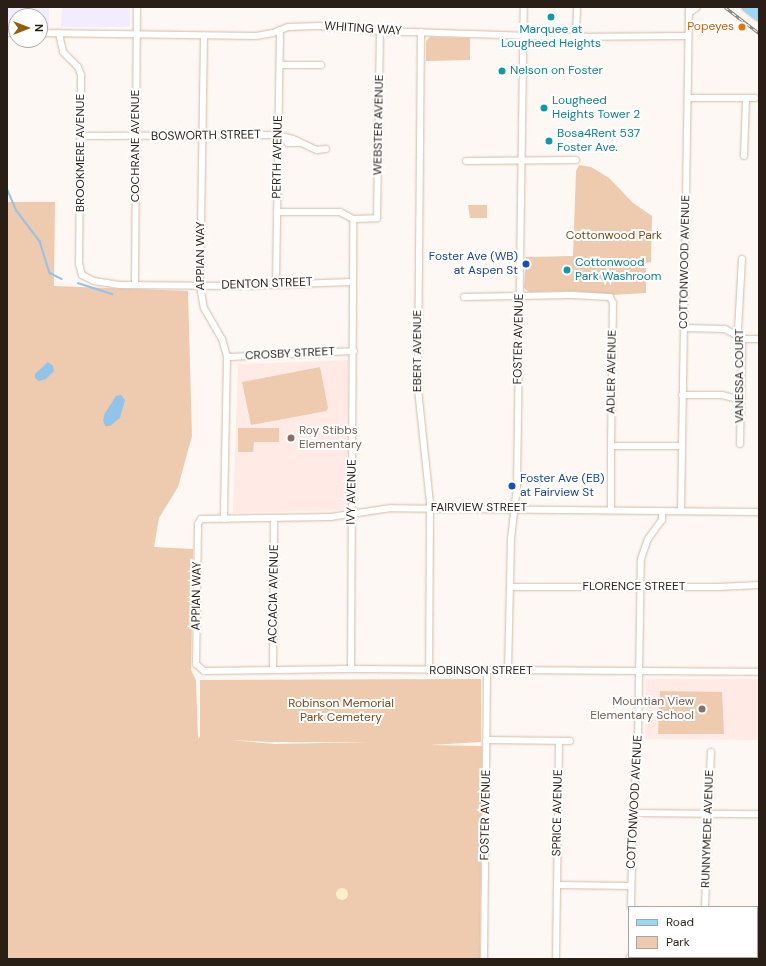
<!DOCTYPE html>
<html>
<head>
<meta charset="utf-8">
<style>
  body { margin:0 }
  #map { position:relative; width:766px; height:966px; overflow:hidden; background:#fdf8f4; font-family:"DM Sans",sans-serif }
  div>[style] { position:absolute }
  .commercial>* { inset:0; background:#f2ecfd }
  .education>* { inset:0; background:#ffeae5 }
  .green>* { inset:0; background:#eecbae }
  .sand>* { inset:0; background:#f9f0ca }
  .round { border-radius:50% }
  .water>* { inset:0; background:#91c3eb }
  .stream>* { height:1.5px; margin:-0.75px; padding:0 0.75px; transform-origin:0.75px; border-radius:0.75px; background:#91c3eb }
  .roads { filter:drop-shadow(0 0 1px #d4bba5) drop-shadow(0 0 1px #d4bba5) }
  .minor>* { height:6px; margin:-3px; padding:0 3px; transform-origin:3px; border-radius:3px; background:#fff }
  .major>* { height:8px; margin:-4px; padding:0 4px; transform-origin:4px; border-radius:4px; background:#96d9f7 }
  .rail>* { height:3px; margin-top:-1.5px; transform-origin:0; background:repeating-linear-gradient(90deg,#fff 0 4.5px,#7e766f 0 9px); box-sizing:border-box; border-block:1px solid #7e766f }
  .dots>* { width:11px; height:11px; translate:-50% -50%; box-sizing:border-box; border:2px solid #fff; border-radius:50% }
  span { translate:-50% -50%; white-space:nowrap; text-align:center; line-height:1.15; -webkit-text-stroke:4px #fff; paint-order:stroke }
  .food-label { font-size:12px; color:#c56008 }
  .right { translate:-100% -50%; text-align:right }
  .street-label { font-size:12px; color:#291f17 }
  .culture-label { font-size:12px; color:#0d838f }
  .left { translate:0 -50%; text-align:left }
  .park-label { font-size:12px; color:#77491c }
  .transit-label { font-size:12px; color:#164399 }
  .education-label { font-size:12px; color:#785e54 }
  .frame { position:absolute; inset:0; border:8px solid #291f17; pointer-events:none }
  .legend { position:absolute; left:628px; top:906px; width:130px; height:52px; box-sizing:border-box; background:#fff; border:1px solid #a9a5a2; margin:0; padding:5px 7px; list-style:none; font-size:12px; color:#291f17 }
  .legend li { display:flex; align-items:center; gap:8px; height:20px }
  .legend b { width:20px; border:1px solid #a9a5a2 }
  .north { position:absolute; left:8px; top:8px; width:40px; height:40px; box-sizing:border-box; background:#fff; border:1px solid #a9a5a2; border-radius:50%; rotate:90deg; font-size:11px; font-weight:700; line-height:16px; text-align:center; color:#291f17 }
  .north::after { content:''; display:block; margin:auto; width:14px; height:18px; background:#915f0e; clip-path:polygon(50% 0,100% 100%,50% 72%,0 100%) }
</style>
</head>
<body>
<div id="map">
  <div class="commercial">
    <div style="clip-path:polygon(7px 7px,49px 7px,49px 28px,40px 28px,40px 16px,16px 16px,16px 29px,7px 29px)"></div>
    <div style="clip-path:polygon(62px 7px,130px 7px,130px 27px,61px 27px)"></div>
  </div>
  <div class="education">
    <div style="clip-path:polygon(348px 360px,347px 507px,341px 510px,233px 513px,238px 364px)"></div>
    <div style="clip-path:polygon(646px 679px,759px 679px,759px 740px,645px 739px)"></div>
  </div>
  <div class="green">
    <div style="clip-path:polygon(430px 37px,470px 38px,470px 60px,426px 61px,426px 41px)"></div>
    <div style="clip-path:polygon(579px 165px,591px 167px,609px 178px,633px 203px,652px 216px,651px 262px,646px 263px,646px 293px,612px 295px,573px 291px,529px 292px,524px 288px,526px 257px,573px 256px,576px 171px)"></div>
    <div style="clip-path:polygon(evenodd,7px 182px,8px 202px,55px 202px,54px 286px,188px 291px,192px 436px,178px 487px,159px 518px,154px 547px,193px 549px,191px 670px,196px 680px,198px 738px,200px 737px,200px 680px,481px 679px,481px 742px,430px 745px,482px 746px,480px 959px,7px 959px,7px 182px,230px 740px,271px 742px,370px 742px,275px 744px,230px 740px)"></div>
    <div style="clip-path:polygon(468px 205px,487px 205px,487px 218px,470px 218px)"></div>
    <div style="clip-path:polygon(320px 367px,328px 408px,326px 411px,251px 425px,242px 382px)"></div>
    <div style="clip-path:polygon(238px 428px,279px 428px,279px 442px,254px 442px,253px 452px,238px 452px)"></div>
    <div style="clip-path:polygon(660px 691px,722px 692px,724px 734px,658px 734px)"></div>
  </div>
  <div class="sand">
    <div class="round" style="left:336px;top:888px;width:12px;height:12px"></div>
  </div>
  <div class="water">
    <div style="clip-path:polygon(48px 362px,53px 366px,54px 371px,46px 379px,39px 381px,35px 378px,35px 374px)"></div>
    <div style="clip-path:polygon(121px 395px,125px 400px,120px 418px,110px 426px,105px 426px,103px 420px,105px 413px,116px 396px)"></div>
  </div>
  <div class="stream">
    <div style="left:7px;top:188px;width:25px;rotate:67deg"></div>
    <div style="left:17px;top:211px;width:38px;rotate:53deg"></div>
    <div style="left:40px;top:241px;width:34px;rotate:73deg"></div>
    <div style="left:50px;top:273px;width:13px;rotate:27deg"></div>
    <div style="left:78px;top:283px;width:36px;rotate:18deg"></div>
  </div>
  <div class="roads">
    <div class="minor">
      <div style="left:689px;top:13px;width:10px;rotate:-37deg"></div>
      <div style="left:421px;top:32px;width:357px;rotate:90.5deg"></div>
      <div style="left:418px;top:389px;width:115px;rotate:84deg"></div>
      <div style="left:430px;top:503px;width:167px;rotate:90.3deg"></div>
      <div style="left:7px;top:33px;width:9px"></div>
      <div style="left:40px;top:33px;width:216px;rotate:0.8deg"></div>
      <div style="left:256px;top:36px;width:17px;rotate:-10deg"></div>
      <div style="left:273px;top:33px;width:16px;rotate:-22deg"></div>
      <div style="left:288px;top:27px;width:31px;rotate:-2deg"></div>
      <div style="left:319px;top:26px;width:61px;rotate:4.7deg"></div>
      <div style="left:380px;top:31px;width:181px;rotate:1.9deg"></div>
      <div style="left:561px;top:37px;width:127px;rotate:-0.5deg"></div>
      <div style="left:59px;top:33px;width:19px;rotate:78deg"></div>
      <div style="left:63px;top:52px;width:21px;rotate:45deg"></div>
      <div style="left:78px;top:67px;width:9px;rotate:69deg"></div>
      <div style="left:81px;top:75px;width:189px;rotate:90.6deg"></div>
      <div style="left:79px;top:264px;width:11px;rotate:75deg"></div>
      <div style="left:82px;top:275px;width:13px;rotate:27deg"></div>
      <div style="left:94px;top:281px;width:26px;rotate:9deg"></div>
      <div style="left:120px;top:285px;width:118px;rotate:0.5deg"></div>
      <div style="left:238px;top:286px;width:114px;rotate:-2deg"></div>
      <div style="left:204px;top:36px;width:250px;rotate:90.9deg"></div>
      <div style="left:200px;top:286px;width:22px;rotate:80deg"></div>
      <div style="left:204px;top:308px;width:36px;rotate:60deg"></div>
      <div style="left:222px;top:339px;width:19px;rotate:74deg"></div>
      <div style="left:227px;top:357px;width:162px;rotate:91.1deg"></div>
      <div style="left:576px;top:37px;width:30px;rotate:-88deg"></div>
      <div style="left:281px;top:65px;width:40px"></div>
      <div style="left:689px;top:98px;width:66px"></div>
      <div style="left:82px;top:136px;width:196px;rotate:-0.3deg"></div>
      <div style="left:278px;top:135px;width:16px;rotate:15deg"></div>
      <div style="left:293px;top:139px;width:26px;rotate:25deg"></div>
      <div style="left:317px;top:150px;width:9px;rotate:-6deg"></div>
      <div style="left:282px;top:137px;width:8px;rotate:45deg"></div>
      <div style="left:288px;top:143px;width:11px"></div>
      <div style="left:744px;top:156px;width:58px;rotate:-88deg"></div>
      <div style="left:466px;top:161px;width:110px;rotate:-0.5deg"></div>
      <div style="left:277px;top:212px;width:63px"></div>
      <div style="left:340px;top:212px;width:15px;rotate:28deg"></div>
      <div style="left:353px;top:219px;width:24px;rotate:-2deg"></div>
      <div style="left:377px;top:218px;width:187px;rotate:-89.1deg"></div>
      <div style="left:276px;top:284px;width:254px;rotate:-89.1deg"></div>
      <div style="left:135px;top:285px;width:278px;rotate:-89.6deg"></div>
      <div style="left:464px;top:297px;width:108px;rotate:-1.1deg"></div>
      <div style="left:572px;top:295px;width:38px;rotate:3deg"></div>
      <div style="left:610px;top:297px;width:7px;rotate:63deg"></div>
      <div style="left:613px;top:303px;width:143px;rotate:90.8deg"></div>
      <div style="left:611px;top:446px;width:70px"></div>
      <div style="left:684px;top:328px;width:41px;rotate:1.4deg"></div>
      <div style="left:725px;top:329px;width:21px;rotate:28deg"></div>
      <div style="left:744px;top:339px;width:15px"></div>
      <div style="left:227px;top:357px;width:127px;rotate:-2.7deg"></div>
      <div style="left:682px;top:395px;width:40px"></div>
      <div style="left:722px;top:395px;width:20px;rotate:15deg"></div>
      <div style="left:740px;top:444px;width:99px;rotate:-88.8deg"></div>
      <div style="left:742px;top:345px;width:16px;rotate:-105deg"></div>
      <div style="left:738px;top:330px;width:71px;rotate:-86.8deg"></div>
      <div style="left:611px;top:510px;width:64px;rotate:-90deg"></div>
      <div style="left:681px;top:511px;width:504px;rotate:-89.09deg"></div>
      <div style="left:759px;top:512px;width:368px;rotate:-179.4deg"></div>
      <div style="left:391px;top:508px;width:61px;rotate:171.5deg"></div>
      <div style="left:331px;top:517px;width:130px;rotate:179.1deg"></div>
      <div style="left:201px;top:519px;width:6px;rotate:121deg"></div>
      <div style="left:198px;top:524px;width:140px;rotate:90.8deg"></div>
      <div style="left:196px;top:664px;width:11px;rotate:41deg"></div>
      <div style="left:204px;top:671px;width:147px;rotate:-0.8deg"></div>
      <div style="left:351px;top:669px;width:408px;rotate:0.4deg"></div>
      <div style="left:510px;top:587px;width:209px"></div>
      <div style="left:719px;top:587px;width:40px;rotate:-2.9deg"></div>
      <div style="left:351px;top:669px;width:450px;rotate:-89.7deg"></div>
      <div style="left:273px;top:670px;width:152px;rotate:-89.6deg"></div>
      <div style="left:508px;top:671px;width:132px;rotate:-88.7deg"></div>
      <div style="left:511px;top:539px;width:53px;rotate:-83.5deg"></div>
      <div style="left:517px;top:486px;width:479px;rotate:-89.2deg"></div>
      <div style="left:486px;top:740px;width:84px;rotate:0.7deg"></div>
      <div style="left:633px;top:813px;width:126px;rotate:0.5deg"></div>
      <div style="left:557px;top:885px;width:74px;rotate:0.8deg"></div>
      <div style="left:631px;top:907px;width:94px;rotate:-88.8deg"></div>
      <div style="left:633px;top:813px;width:72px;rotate:-86deg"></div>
      <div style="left:638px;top:741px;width:182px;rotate:-89.1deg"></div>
      <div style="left:641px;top:559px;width:21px;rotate:-71deg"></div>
      <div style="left:648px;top:539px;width:24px;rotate:-54deg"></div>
      <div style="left:662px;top:520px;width:9px;rotate:-90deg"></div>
      <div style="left:705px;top:907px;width:155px;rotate:-87.8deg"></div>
      <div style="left:484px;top:959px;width:288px;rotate:-89.4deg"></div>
      <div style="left:556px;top:959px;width:218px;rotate:-89.2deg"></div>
      <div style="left:630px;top:959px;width:2px;rotate:-90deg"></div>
      <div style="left:704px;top:959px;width:2px;rotate:-90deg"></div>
    </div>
    <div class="major">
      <div style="left:746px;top:7px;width:16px;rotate:38deg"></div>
      <div style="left:757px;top:7px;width:2px;rotate:27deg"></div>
    </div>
  </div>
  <div class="rail">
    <div style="left:725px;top:7px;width:43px;rotate:37.4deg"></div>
  </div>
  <div class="dots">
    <div style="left:551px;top:17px;background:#0f9aa8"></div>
    <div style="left:742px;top:27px;background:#e8710a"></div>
    <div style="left:502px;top:71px;background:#0f9aa8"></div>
    <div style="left:544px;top:108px;background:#0f9aa8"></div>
    <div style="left:549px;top:141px;background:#0f9aa8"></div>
    <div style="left:526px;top:264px;background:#1a4fb4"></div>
    <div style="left:567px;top:270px;background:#0f9aa8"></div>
    <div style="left:291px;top:438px;background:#8d6e63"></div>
    <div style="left:512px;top:486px;background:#1a4fb4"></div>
    <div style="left:702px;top:709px;background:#8d6e63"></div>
  </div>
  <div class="food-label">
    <span class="right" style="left:734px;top:27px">Popeyes</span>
  </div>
  <div class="street-label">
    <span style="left:363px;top:29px;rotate:4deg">WHITING WAY</span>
    <span style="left:379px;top:125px;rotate:-89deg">WEBSTER AVENUE</span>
    <span style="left:206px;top:136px;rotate:-1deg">BOSWORTH STREET</span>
    <span style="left:136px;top:146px;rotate:-90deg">COCHRANE AVENUE</span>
    <span style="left:81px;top:153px;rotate:-90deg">BROOKMERE AVENUE</span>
    <span style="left:278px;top:157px;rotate:-89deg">PERTH AVENUE</span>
    <span style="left:201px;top:256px;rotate:-90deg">APPIAN WAY</span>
    <span style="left:685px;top:262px;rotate:-89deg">COTTONWOOD AVENUE</span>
    <span style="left:267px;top:284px;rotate:-2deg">DENTON STREET</span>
    <span style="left:519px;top:339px;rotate:-89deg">FOSTER AVENUE</span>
    <span style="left:418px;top:351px;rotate:-90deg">EBERT AVENUE</span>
    <span style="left:290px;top:354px;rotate:-3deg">CROSBY STREET</span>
    <span style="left:612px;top:372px;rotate:-89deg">ADLER AVENUE</span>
    <span style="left:740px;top:376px;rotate:-90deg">VANESSA COURT</span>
    <span style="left:352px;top:492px;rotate:-89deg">IVY AVENUE</span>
    <span style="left:479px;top:508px">FAIRVIEW STREET</span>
    <span style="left:634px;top:587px">FLORENCE STREET</span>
    <span style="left:274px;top:594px;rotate:-89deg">ACCACIA AVENUE</span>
    <span style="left:197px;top:596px;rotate:-89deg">APPIAN WAY</span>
    <span style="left:481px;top:671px">ROBINSON STREET</span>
    <span style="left:635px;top:802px;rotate:-87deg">COTTONWOOD AVENUE</span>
    <span style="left:558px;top:813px;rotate:-89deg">SPRICE AVENUE</span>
    <span style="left:486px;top:815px;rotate:-89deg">FOSTER AVENUE</span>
    <span style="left:708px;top:829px;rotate:-88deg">RUNNYMEDE AVENUE</span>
  </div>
  <div class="culture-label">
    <span style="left:551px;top:37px">Marquee at<br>Lougheed Heights</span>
    <span class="left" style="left:510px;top:71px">Nelson on Foster</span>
    <span class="left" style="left:552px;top:108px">Lougheed<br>Heights Tower 2</span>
    <span class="left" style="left:557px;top:141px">Bosa4Rent 537<br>Foster Ave.</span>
    <span class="left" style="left:575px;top:270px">Cottonwood<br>Park Washroom</span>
  </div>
  <div class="park-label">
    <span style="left:614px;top:236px">Cottonwood Park</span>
    <span style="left:341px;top:711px">Robinson Memorial<br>Park Cemetery</span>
  </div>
  <div class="transit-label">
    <span class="right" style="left:518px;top:264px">Foster Ave (WB)<br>at Aspen St</span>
    <span class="left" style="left:520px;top:486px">Foster Ave (EB)<br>at Fairview St</span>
  </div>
  <div class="education-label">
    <span class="left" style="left:299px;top:438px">Roy Stibbs<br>Elementary</span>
    <span class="right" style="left:694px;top:709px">Mountian View<br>Elementary School</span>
  </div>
  <div class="frame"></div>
  <ul class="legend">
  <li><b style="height:5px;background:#96d9f7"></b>Road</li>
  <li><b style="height:11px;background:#eecbae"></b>Park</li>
  </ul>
  <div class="north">N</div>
</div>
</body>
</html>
